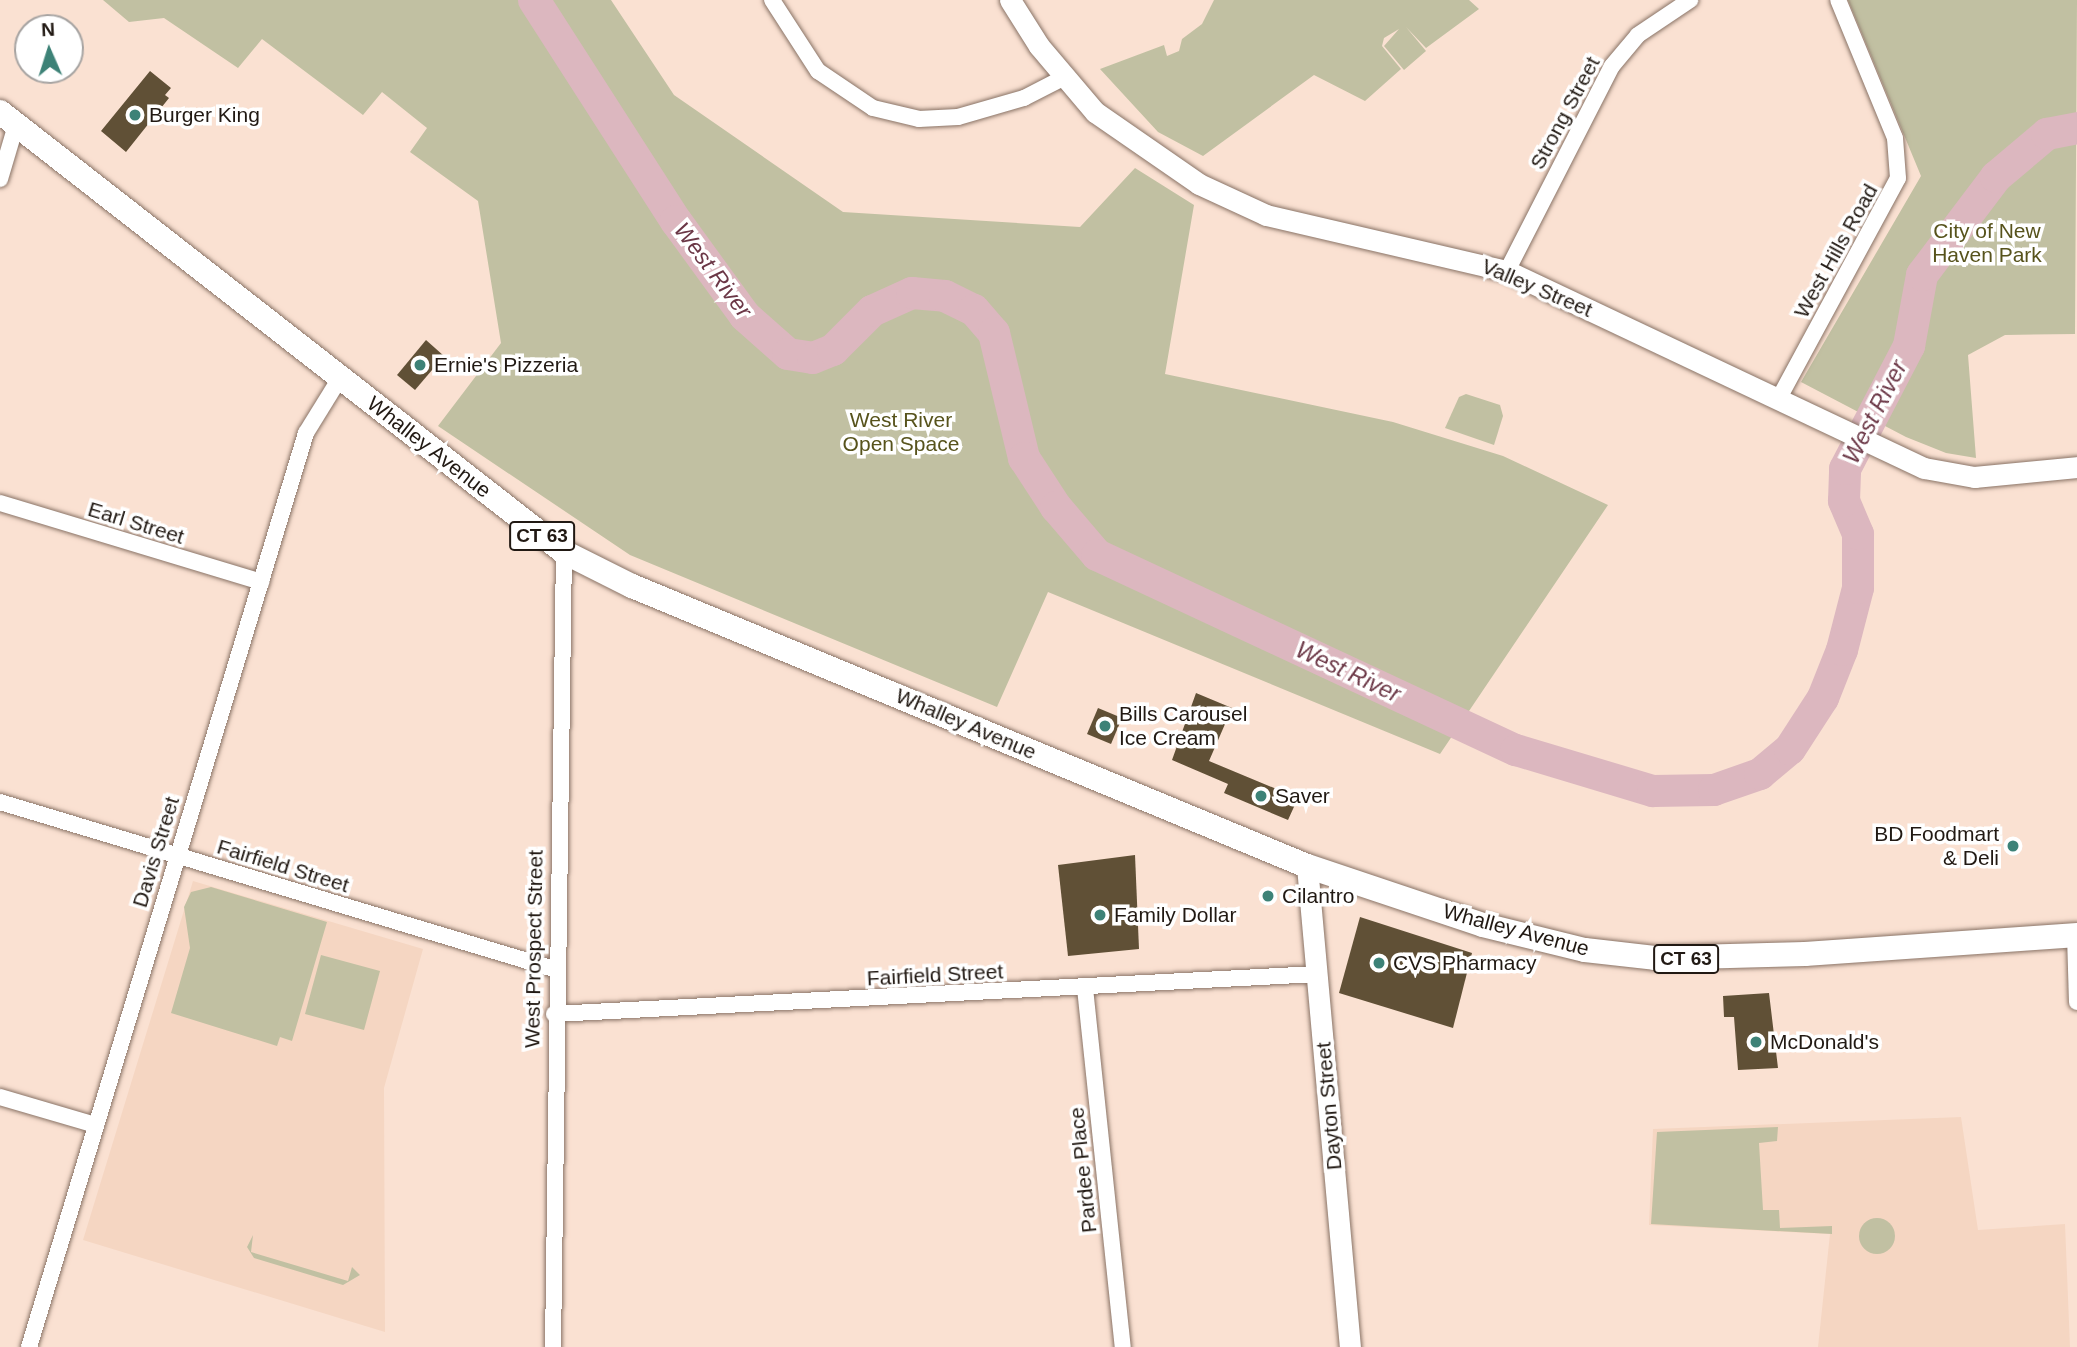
<!DOCTYPE html>
<html>
<head>
<meta charset="utf-8">
<style>
  body { margin:0 }
  #map { position:relative; width:2077px; height:1347px; overflow:hidden; background:#fae1d2; font-family:Helvetica,sans-serif }
  div>[style] { position:absolute }
  .built>* { inset:0; background:#f5d6c2 }
  .green>* { inset:0; background:#c1c0a2 }
  .round { border-radius:50% }
  .river>* { height:32px; margin:-16px; padding:0 16px; transform-origin:16px; border-radius:16px; background:#dcb7bf }
  .building>* { inset:0; background:#605036 }
  .roads { filter:drop-shadow(0 0 2px #897366) drop-shadow(0 0 2px #897366) }
  .street>* { height:16px; margin:-8px; padding:0 8px; transform-origin:8px; border-radius:8px; background:#fff }
  .secondary>* { height:21px; margin:-10.5px; padding:0 10.5px; transform-origin:10.5px; border-radius:10.5px; background:#fff }
  .primary>* { height:24px; margin:-12px; padding:0 12px; transform-origin:12px; border-radius:12px; background:#fff }
  .dots>* { width:19px; height:19px; translate:-50% -50%; box-sizing:border-box; border:4px solid #fff; border-radius:50% }
  span { translate:-50% -50%; white-space:nowrap; text-align:center; line-height:1.15; -webkit-text-stroke:7px #fff; paint-order:stroke }
  .shield-label span { padding:2px 5px; background:#fff; border:2px solid; border-radius:5px; -webkit-text-stroke-width:0 }
  .shield-label { font-size:19px; color:#211913; font-weight:700 }
  .street-label { font-size:21px; color:#211913 }
  .poi-label { font-size:21px; color:#211913 }
  .left { translate:0 -50%; text-align:left }
  .right { translate:-100% -50%; text-align:right }
  .park-label { font-size:21px; color:#57531c }
  .water-label { font-size:23px; color:#6b3746; font-style:italic }
  .north { position:absolute; left:14px; top:14px; width:70px; height:70px; box-sizing:border-box; background:#fff; border:2px solid #a6a3a1; border-radius:50%; rotate:357deg; font-size:19px; font-weight:700; line-height:28px; text-align:center; color:#211913 }
  .north::after { content:''; display:block; margin:auto; width:24px; height:32px; background:#3d8277; clip-path:polygon(50% 0,100% 100%,50% 72%,0 100%) }
</style>
</head>
<body>
<div id="map">
  <div class="built">
    <div style="clip-path:polygon(193px 881px,423px 949px,384px 1088px,385px 1332px,83px 1240px)"></div>
    <div style="clip-path:polygon(1961px 1117px,1978px 1230px,2065px 1224px,2070px 1347px,1818px 1347px,1830px 1234px,1649px 1225px,1653px 1129px)"></div>
  </div>
  <div class="green">
    <div style="clip-path:polygon(103px 0,611px 0,674px 95px,843px 212px,1080px 227px,1135px 168px,1194px 205px,1165px 374px,1393px 422px,1503px 456px,1608px 505px,1440px 754px,1048px 592px,997px 707px,630px 555px,438px 426px,501px 343px,478px 201px,410px 152px,427px 128px,382px 92px,363px 115px,262px 39px,238px 68px,164px 18px,129px 22px)"></div>
    <div style="clip-path:polygon(1214px 0,1469px 0,1479px 9px,1426px 48px,1406px 27px,1426px 51px,1404px 70px,1384px 46px,1399px 29px,1384px 38px,1382px 46px,1401px 69px,1365px 101px,1314px 75px,1203px 156px,1158px 132px,1100px 69px,1164px 45px,1167px 56px,1179px 51px,1182px 39px,1202px 24px)"></div>
    <div style="clip-path:polygon(1848px 0,2077px 0,2075px 334px,2005px 335px,1968px 355px,1976px 458px,1946px 453px,1906px 437px,1801px 382px,1921px 176px)"></div>
    <div style="clip-path:polygon(1466px 394px,1500px 405px,1503px 416px,1494px 445px,1445px 428px,1459px 397px)"></div>
    <div style="clip-path:polygon(211px 887px,327px 922px,292px 1041px,280px 1037px,277px 1046px,171px 1013px,190px 948px,184px 907px,191px 892px)"></div>
    <div style="clip-path:polygon(321px 955px,380px 971px,364px 1030px,305px 1014px)"></div>
    <div style="clip-path:polygon(1778px 1127px,1777px 1141px,1759px 1143px,1763px 1210px,1779px 1210px,1780px 1228px,1832px 1226px,1832px 1234px,1651px 1224px,1657px 1132px)"></div>
    <div class="round" style="left:1859px;top:1218px;width:36px;height:36px"></div>
    <div style="clip-path:polygon(253px 1235px,251px 1252px,348px 1281px,352px 1267px,360px 1275px,343px 1285px,254px 1258px,247px 1247px)"></div>
  </div>
  <div class="river">
    <div style="left:534px;top:0;width:263px;rotate:57.3deg"></div>
    <div style="left:676px;top:221px;width:117px;rotate:54deg"></div>
    <div style="left:745px;top:316px;width:57px;rotate:41.5deg"></div>
    <div style="left:788px;top:354px;width:25px;rotate:9deg"></div>
    <div style="left:813px;top:358px;width:22px;rotate:-22deg"></div>
    <div style="left:833px;top:350px;width:55px;rotate:-45deg"></div>
    <div style="left:872px;top:311px;width:44px;rotate:-24.2deg"></div>
    <div style="left:912px;top:293px;width:33px;rotate:5deg"></div>
    <div style="left:945px;top:296px;width:32px;rotate:26deg"></div>
    <div style="left:974px;top:310px;width:30px;rotate:49deg"></div>
    <div style="left:994px;top:333px;width:129px;rotate:76.5deg"></div>
    <div style="left:1024px;top:458px;width:59px;rotate:56.9deg"></div>
    <div style="left:1056px;top:507px;width:63px;rotate:49.5deg"></div>
    <div style="left:1097px;top:555px;width:462px;rotate:25deg"></div>
    <div style="left:1516px;top:750px;width:143px;rotate:16.7deg"></div>
    <div style="left:1653px;top:791px;width:61px;rotate:-0.9deg"></div>
    <div style="left:1714px;top:790px;width:49px;rotate:-19.2deg"></div>
    <div style="left:1760px;top:774px;width:39px;rotate:-40deg"></div>
    <div style="left:1790px;top:749px;width:61px;rotate:-57.1deg"></div>
    <div style="left:1823px;top:698px;width:52px;rotate:-68.4deg"></div>
    <div style="left:1842px;top:650px;width:64px;rotate:-75.5deg"></div>
    <div style="left:1858px;top:588px;width:54px;rotate:-90deg"></div>
    <div style="left:1858px;top:534px;width:36px;rotate:-113deg"></div>
    <div style="left:1844px;top:501px;width:32px;rotate:-88deg"></div>
    <div style="left:1845px;top:469px;width:139px;rotate:-62.5deg"></div>
    <div style="left:1909px;top:346px;width:72px;rotate:-79.6deg"></div>
    <div style="left:1922px;top:275px;width:123px;rotate:-52.9deg"></div>
    <div style="left:1996px;top:177px;width:67px;rotate:-40.1deg"></div>
    <div style="left:2047px;top:134px;width:31px;rotate:-11deg"></div>
  </div>
  <div class="building">
    <div style="clip-path:polygon(150px 71px,171px 88px,165px 95px,169px 98px,126px 152px,101px 131px)"></div>
    <div style="clip-path:polygon(426px 340px,444px 356px,415px 390px,397px 375px)"></div>
    <div style="clip-path:polygon(1196px 693px,1232px 708px,1209px 761px,1298px 798px,1288px 820px,1224px 793px,1228px 784px,1172px 760px)"></div>
    <div style="clip-path:polygon(1098px 708px,1122px 718px,1111px 744px,1087px 734px)"></div>
    <div style="clip-path:polygon(1135px 855px,1139px 949px,1068px 956px,1058px 865px)"></div>
    <div style="clip-path:polygon(1360px 917px,1472px 953px,1453px 1028px,1339px 993px)"></div>
    <div style="clip-path:polygon(1769px 993px,1778px 1068px,1738px 1070px,1734px 1017px,1724px 1017px,1723px 996px)"></div>
  </div>
  <div class="roads">
    <div class="street">
      <div style="left:772px;top:0;width:85px;rotate:57.1deg"></div>
      <div style="left:818px;top:71px;width:66px;rotate:33.9deg"></div>
      <div style="left:873px;top:108px;width:47px;rotate:13.4deg"></div>
      <div style="left:919px;top:119px;width:39px;rotate:-3deg"></div>
      <div style="left:958px;top:117px;width:69px;rotate:-16.1deg"></div>
      <div style="left:1024px;top:98px;width:44px;rotate:-27.1deg"></div>
      <div style="left:0;top:179px;width:56px;rotate:-73.5deg"></div>
      <div style="left:1507px;top:271px;width:230px;rotate:-62.9deg"></div>
      <div style="left:1612px;top:66px;width:40px;rotate:-50deg"></div>
      <div style="left:1638px;top:35px;width:63px;rotate:-33.9deg"></div>
      <div style="left:1778px;top:400px;width:252px;rotate:-61.6deg"></div>
      <div style="left:1898px;top:178px;width:40px;rotate:-94.3deg"></div>
      <div style="left:1895px;top:138px;width:149px;rotate:-112.4deg"></div>
      <div style="left:0;top:503px;width:273px;rotate:16.8deg"></div>
      <div style="left:0;top:802px;width:579px;rotate:16.78deg"></div>
      <div style="left:2075px;top:935px;width:67px;rotate:88.3deg"></div>
      <div style="left:1085px;top:988px;width:361px;rotate:84deg"></div>
      <div style="left:554px;top:1014px;width:764px;rotate:-3deg"></div>
      <div style="left:0;top:1097px;width:100px;rotate:16.3deg"></div>
      <div style="left:29px;top:1347px;width:955px;rotate:-73.14deg"></div>
      <div style="left:306px;top:433px;width:65px;rotate:-58.3deg"></div>
      <div style="left:553px;top:1347px;width:795px;rotate:-89.21deg"></div>
    </div>
    <div class="secondary">
      <div style="left:1010px;top:0;width:54px;rotate:57.8deg"></div>
      <div style="left:1039px;top:46px;width:87px;rotate:49.7deg"></div>
      <div style="left:1095px;top:112px;width:126px;rotate:34.7deg"></div>
      <div style="left:1199px;top:184px;width:74px;rotate:24.8deg"></div>
      <div style="left:1266px;top:215px;width:247px;rotate:13.1deg"></div>
      <div style="left:1507px;top:271px;width:461px;rotate:25.3deg"></div>
      <div style="left:1924px;top:468px;width:51px;rotate:10.2deg"></div>
      <div style="left:1974px;top:477px;width:103px;rotate:-5.5deg"></div>
      <div style="left:1307px;top:866px;width:483px;rotate:84.9deg"></div>
    </div>
    <div class="primary">
      <div style="left:0;top:112px;width:715px;rotate:37.96deg"></div>
      <div style="left:564px;top:552px;width:76px;rotate:26.6deg"></div>
      <div style="left:632px;top:586px;width:731px;rotate:22.53deg"></div>
      <div style="left:1307px;top:866px;width:186px;rotate:18.5deg"></div>
      <div style="left:1483px;top:925px;width:105px;rotate:13.8deg"></div>
      <div style="left:1585px;top:950px;width:70px;rotate:6.5deg"></div>
      <div style="left:1655px;top:958px;width:150px;rotate:-1.5deg"></div>
      <div style="left:1805px;top:954px;width:273px;rotate:-4deg"></div>
    </div>
  </div>
  <div class="dots">
    <div style="left:135px;top:115px;background:#3d8277"></div>
    <div style="left:420px;top:365px;background:#3d8277"></div>
    <div style="left:1105px;top:726px;background:#3d8277"></div>
    <div style="left:1261px;top:796px;background:#3d8277"></div>
    <div style="left:2013px;top:846px;background:#3d8277"></div>
    <div style="left:1268px;top:896px;background:#3d8277"></div>
    <div style="left:1100px;top:915px;background:#3d8277"></div>
    <div style="left:1379px;top:963px;background:#3d8277"></div>
    <div style="left:1756px;top:1042px;background:#3d8277"></div>
  </div>
  <div class="shield-label">
    <span style="left:542px;top:536px">CT 63</span>
    <span style="left:1686px;top:959px">CT 63</span>
  </div>
  <div class="street-label">
    <span style="left:1565px;top:113px;rotate:-62deg">Strong Street</span>
    <span style="left:1836px;top:251px;rotate:-61deg">West Hills Road</span>
    <span style="left:1537px;top:288px;rotate:23deg">Valley Street</span>
    <span style="left:429px;top:447px;rotate:38deg">Whalley Avenue</span>
    <span style="left:136px;top:523px;rotate:17deg">Earl Street</span>
    <span style="left:966px;top:724px;rotate:23deg">Whalley Avenue</span>
    <span style="left:156px;top:852px;rotate:-73deg">Davis Street</span>
    <span style="left:283px;top:866px;rotate:17deg">Fairfield Street</span>
    <span style="left:1516px;top:930px;rotate:15deg">Whalley Avenue</span>
    <span style="left:534px;top:949px;rotate:-89deg">West Prospect Street</span>
    <span style="left:935px;top:975px;rotate:-3deg">Fairfield Street</span>
    <span style="left:1329px;top:1106px;rotate:-95deg">Dayton Street</span>
    <span style="left:1083px;top:1170px;rotate:-96deg">Pardee Place</span>
  </div>
  <div class="poi-label">
    <span class="left" style="left:149px;top:115px">Burger King</span>
    <span class="left" style="left:434px;top:365px">Ernie's Pizzeria</span>
    <span class="left" style="left:1119px;top:726px">Bills Carousel<br>Ice Cream</span>
    <span class="left" style="left:1275px;top:796px">Saver</span>
    <span class="right" style="left:1999px;top:846px">BD Foodmart<br>&amp; Deli</span>
    <span class="left" style="left:1282px;top:896px">Cilantro</span>
    <span class="left" style="left:1114px;top:915px">Family Dollar</span>
    <span class="left" style="left:1393px;top:963px">CVS Pharmacy</span>
    <span class="left" style="left:1770px;top:1042px">McDonald's</span>
  </div>
  <div class="park-label">
    <span style="left:1987px;top:243px">City of New<br>Haven Park</span>
    <span style="left:901px;top:432px">West River<br>Open Space</span>
  </div>
  <div class="water-label">
    <span style="left:713px;top:270px;rotate:53deg">West River</span>
    <span style="left:1875px;top:412px;rotate:-63deg">West River</span>
    <span style="left:1348px;top:672px;rotate:25deg">West River</span>
  </div>
  <div class="north">N</div>
</div>
</body>
</html>
